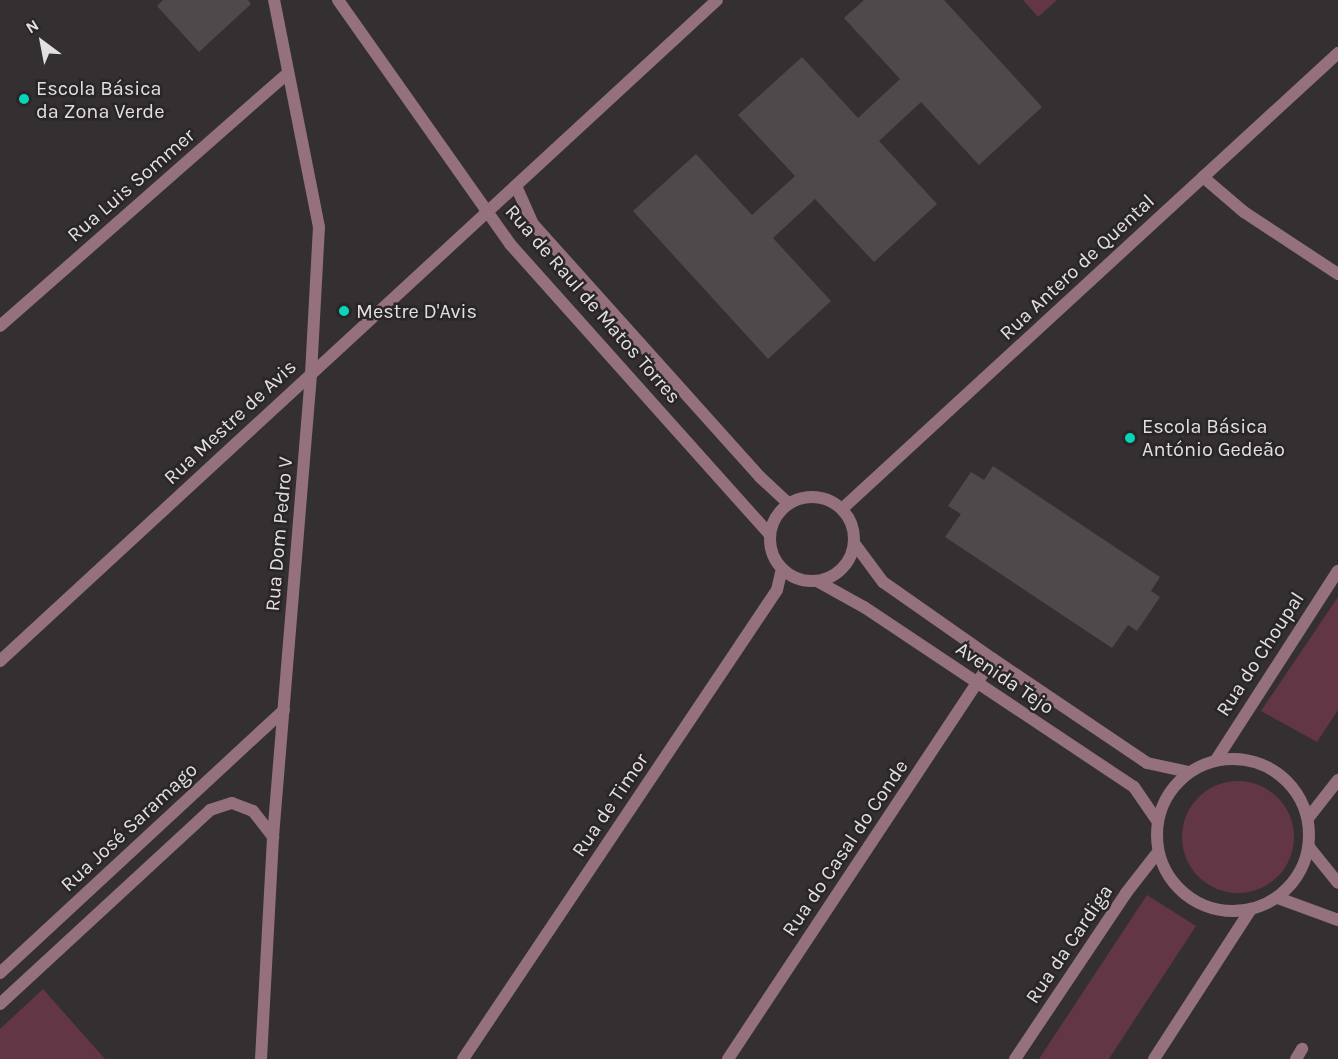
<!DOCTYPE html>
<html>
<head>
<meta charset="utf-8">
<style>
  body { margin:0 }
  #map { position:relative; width:1338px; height:1059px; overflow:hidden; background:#343031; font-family:Karla,sans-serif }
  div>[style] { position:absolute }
  .green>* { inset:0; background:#633646 }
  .round { border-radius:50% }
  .building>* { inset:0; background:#4e4a4b }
  .street>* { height:12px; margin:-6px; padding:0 6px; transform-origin:6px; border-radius:6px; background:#94717c }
  .street>.ring { margin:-6px; padding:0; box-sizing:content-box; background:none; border:12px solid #94717c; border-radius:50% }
  .dots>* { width:16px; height:16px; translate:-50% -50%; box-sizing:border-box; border:3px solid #2a2627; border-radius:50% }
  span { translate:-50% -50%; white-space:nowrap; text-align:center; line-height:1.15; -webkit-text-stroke:5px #2a2627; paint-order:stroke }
  .poi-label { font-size:20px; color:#e2e0e1 }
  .left { translate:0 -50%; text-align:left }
  .street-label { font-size:20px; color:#e2e0e1 }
  .north { position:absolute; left:12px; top:12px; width:60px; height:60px; -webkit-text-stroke:4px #2a2627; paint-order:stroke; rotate:328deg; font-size:16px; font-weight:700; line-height:24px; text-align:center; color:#e2e0e1 }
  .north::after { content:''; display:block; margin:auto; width:21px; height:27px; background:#e2e0e1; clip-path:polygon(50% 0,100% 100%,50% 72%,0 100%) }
</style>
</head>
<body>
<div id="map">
  <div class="green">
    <div style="clip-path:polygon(1023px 0,1057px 0,1038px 17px)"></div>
    <div style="clip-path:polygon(1338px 597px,1338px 710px,1317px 742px,1261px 711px)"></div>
    <div class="round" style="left:1182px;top:781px;width:112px;height:112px"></div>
    <div style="clip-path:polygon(1147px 895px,1196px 926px,1112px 1054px,1109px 1059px,1039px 1059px)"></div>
    <div style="clip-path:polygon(43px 989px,105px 1059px,0 1059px,0 1029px)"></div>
  </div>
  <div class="building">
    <div style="clip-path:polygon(163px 0,248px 0,251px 4px,199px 52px,157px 6px)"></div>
    <div style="clip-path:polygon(864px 0,944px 0,1042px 107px,979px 165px,921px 102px,879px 141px,937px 204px,874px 262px,815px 199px,773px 238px,831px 301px,768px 359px,633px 211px,696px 154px,752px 215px,795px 176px,738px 115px,802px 57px,858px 118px,900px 79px,844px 18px)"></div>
    <div style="clip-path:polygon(993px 466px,1160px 577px,1151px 591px,1160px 597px,1137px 631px,1128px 625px,1112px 648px,945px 537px,961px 514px,948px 506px,971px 472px,984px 480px)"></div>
  </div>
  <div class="street">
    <div style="left:338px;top:0;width:299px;rotate:54.8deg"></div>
    <div style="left:510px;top:244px;width:389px;rotate:48.2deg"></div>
    <div style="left:1203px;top:177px;width:54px;rotate:40.5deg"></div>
    <div style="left:1244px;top:212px;width:113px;rotate:33.4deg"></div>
    <div style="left:516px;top:186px;width:42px;rotate:65.9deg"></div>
    <div style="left:533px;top:224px;width:340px;rotate:48.1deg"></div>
    <div style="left:760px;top:477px;width:38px;rotate:43deg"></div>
    <div style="left:0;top:326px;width:383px;rotate:-41.3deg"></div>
    <div class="ring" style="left:770px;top:497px;width:72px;height:72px"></div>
    <div style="left:842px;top:509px;width:674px;rotate:-42.59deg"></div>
    <div style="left:854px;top:543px;width:49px;rotate:53.4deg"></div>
    <div style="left:883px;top:582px;width:134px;rotate:35deg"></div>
    <div style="left:993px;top:659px;width:186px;rotate:34deg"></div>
    <div style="left:1147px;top:763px;width:43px;rotate:12.1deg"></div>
    <div style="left:817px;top:581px;width:54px;rotate:29deg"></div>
    <div style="left:864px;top:607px;width:324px;rotate:33.7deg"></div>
    <div style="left:1134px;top:787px;width:42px;rotate:55.6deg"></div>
    <div style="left:0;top:661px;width:975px;rotate:-42.67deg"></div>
    <div class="ring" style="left:1157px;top:759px;width:140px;height:140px"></div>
    <div style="left:1216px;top:760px;width:225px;rotate:-57.2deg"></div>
    <div style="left:1309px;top:817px;width:47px;rotate:-51.9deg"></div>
    <div style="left:1309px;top:847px;width:46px;rotate:51.1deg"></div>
    <div style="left:1278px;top:898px;width:64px;rotate:20.1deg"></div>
    <div style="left:0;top:973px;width:387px;rotate:-42.8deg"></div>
    <div style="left:0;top:1004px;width:286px;rotate:-42.7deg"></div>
    <div style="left:210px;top:810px;width:23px;rotate:-18deg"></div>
    <div style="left:232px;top:803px;width:22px;rotate:21deg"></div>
    <div style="left:253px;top:811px;width:33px;rotate:52deg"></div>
    <div style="left:261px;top:1059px;width:222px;rotate:-86.9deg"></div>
    <div style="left:273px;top:837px;width:465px;rotate:-85.3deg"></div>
    <div style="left:311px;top:374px;width:147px;rotate:-86.9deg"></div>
    <div style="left:319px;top:227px;width:231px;rotate:-101.2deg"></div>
    <div style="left:463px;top:1059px;width:564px;rotate:-56.2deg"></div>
    <div style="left:777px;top:590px;width:22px;rotate:-77deg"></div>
    <div style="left:728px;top:1059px;width:480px;rotate:-56.5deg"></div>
    <div style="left:1015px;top:1059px;width:200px;rotate:-56.2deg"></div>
    <div style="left:1126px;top:893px;width:52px;rotate:-52deg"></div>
    <div style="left:1154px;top:1059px;width:179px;rotate:-57.1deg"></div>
    <div style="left:1296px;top:1059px;width:12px;rotate:-59deg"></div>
  </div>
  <div class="dots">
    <div style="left:24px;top:99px;background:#07d5b6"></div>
    <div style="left:344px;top:311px;background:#07d5b6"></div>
    <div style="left:1130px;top:438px;background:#07d5b6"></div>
  </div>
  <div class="poi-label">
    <span class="left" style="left:36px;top:100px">Escola Básica<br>da Zona Verde</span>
    <span class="left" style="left:356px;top:311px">Mestre D'Avis</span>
    <span class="left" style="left:1142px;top:438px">Escola Básica<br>António Gedeão</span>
  </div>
  <div class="street-label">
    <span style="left:131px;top:185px;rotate:-41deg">Rua Luis Sommer</span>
    <span style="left:1077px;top:267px;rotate:-43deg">Rua Antero de Quental</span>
    <span style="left:593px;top:304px;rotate:49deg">Rua de Raul de Matos Torres</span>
    <span style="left:230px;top:422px;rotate:-43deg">Rua Mestre de Avis</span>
    <span style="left:279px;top:534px;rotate:-85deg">Rua Dom Pedro V</span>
    <span style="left:1260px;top:654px;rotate:-57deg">Rua do Choupal</span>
    <span style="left:1005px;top:678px;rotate:34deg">Avenida Tejo</span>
    <span style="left:610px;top:805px;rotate:-56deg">Rua de Timor</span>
    <span style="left:129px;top:827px;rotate:-43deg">Rua José Saramago</span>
    <span style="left:845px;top:848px;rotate:-56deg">Rua do Casal do Conde</span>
    <span style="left:1069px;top:944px;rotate:-56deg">Rua da Cardiga</span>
  </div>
  <div class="north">N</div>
</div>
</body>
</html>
